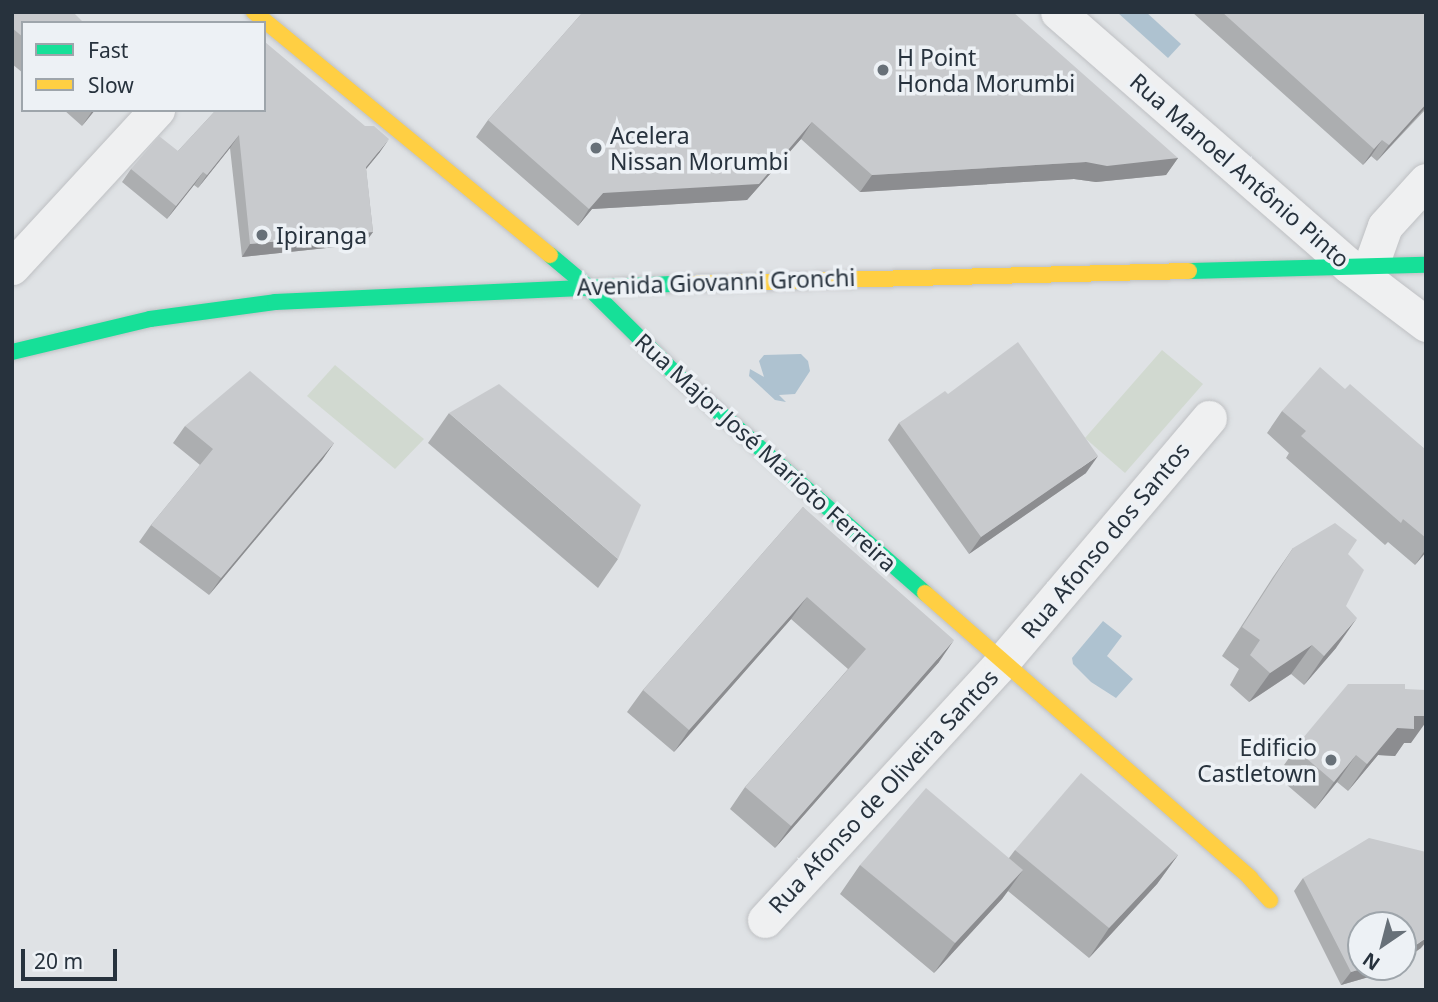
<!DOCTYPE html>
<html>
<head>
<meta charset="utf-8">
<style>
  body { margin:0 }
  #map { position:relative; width:1438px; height:1002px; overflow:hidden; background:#dfe2e5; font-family:"Noto Sans",sans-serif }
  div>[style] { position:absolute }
  .green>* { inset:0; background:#d1d9d0 }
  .water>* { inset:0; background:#aec2d0 }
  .roads { filter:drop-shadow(0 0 2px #bec0c3) drop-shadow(0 0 2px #bec0c3) }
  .street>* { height:35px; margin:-17.5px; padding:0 17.5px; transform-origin:17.5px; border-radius:17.5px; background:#eff0f1 }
  .fast>* { height:16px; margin:-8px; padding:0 8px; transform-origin:8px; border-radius:8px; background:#16e098 }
  .slow>* { height:16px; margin:-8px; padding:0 8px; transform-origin:8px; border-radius:8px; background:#ffcf43 }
  .wall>* { inset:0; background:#acaeb0 }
  .shaded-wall>* { inset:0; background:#8c8d90 }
  .building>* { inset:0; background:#c8cacd }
  .dots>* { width:19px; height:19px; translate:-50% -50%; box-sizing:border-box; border:4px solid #edf1f5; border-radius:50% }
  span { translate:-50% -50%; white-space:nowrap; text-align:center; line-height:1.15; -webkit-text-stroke:7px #edf1f5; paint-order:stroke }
  .poi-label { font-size:23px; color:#27323d }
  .left { translate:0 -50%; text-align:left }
  .right { translate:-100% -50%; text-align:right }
  .street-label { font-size:23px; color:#27323d }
  .frame { position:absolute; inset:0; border:14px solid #27323d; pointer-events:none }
  .legend { position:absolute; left:21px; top:21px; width:245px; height:91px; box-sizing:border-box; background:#edf1f5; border:2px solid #9ea5ab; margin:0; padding:9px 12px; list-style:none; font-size:21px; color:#27323d }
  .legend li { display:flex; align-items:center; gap:14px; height:35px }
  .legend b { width:35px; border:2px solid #9ea5ab }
  .north { position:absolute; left:1347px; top:911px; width:70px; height:70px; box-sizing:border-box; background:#edf1f5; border:2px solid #9ea5ab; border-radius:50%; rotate:215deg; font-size:19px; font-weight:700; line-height:28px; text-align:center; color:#27323d }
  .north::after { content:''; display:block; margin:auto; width:24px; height:32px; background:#677078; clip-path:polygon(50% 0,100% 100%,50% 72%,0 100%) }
  .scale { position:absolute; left:21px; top:949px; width:96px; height:32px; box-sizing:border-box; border:4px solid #27323d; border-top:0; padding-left:9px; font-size:21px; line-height:24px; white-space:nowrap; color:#27323d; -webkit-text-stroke:5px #edf1f5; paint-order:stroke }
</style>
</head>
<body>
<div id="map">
  <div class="green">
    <div style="clip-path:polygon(1162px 350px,1203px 384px,1125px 473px,1085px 438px)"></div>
    <div style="clip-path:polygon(335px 365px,424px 439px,395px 469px,307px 396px)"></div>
  </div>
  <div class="water">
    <div style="clip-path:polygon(1146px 12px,1181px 44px,1168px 58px,1118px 13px)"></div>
    <div style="clip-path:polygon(801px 354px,808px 361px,810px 371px,795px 394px,779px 395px,786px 402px,775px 400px,749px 376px,750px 369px,764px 377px,759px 361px,764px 355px)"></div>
    <div style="clip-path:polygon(1103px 621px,1122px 636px,1107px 656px,1133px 679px,1116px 698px,1091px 682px,1073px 664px,1072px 658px)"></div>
  </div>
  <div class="roads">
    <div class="street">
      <div style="left:1058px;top:12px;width:385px;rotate:41.1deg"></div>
      <div style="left:1348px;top:265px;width:98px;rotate:37.1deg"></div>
      <div style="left:1371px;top:265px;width:41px;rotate:-70.3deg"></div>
      <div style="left:1385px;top:226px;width:61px;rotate:-47.7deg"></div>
      <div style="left:12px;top:267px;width:214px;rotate:-47.3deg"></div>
      <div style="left:765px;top:920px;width:350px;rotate:-47.4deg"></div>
      <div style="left:1002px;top:662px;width:320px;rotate:-49.7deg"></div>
    </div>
    <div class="fast">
      <div style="left:550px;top:255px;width:48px;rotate:40deg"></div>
      <div style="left:587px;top:286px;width:129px;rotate:44.7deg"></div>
      <div style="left:679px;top:377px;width:327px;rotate:41.3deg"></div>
      <div style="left:1189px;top:271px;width:237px;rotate:-1.5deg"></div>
      <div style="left:12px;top:352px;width:142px;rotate:-13.4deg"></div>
      <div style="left:150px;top:319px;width:126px;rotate:-7.7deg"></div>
      <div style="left:275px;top:302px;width:401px;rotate:-2.6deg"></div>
    </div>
    <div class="slow">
      <div style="left:254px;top:12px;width:383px;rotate:39.4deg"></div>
      <div style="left:676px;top:284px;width:513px;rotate:-1.45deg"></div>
      <div style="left:925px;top:593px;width:432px;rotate:41.2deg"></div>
      <div style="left:1250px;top:878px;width:30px;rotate:48deg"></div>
    </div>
  </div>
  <div class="wall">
    <div style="clip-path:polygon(12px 12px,23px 23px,23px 73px,12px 64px)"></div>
    <div style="clip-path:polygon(583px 12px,1178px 158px,1166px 175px,1096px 182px,1074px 179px,860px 192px,801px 139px,747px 200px,592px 209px,578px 226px,476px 137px,488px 120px)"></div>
    <div style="clip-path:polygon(1192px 12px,1426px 12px,1426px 109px,1377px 161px,1371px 156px,1363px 165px)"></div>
    <div style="clip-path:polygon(64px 110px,95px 110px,82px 126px)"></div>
    <div style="clip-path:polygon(216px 110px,380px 152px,366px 169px,373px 232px,364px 244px,242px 257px,230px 148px,198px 188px,194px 185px,167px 219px,122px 182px,131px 169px,178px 151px)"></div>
    <div style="clip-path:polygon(1345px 389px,1426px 450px,1426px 552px,1415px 565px,1388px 542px,1385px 545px,1286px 458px,1289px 453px,1267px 433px,1282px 411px)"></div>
    <div style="clip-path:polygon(948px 394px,1086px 473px,969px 554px,888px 440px,899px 423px)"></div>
    <div style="clip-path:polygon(449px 413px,618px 559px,598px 588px,428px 443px)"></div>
    <div style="clip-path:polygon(185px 426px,334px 443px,322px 460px,209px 595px,139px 542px,151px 525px,200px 465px,173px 443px)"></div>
    <div style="clip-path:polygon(803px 507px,939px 662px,775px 848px,730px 809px,745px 787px,848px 669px,791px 619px,674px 752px,627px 712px,643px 690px)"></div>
    <div style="clip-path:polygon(1293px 548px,1348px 554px,1346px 606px,1336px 648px,1304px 685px,1291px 674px,1249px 702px,1230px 685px,1239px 669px,1222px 656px,1273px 577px)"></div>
    <div style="clip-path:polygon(1405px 689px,1411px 743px,1404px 743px,1395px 756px,1378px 755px,1348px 791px,1337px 782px,1315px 809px,1287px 785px,1295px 774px,1284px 765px,1303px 738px)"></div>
    <div style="clip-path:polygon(1015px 850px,1178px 855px,1157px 884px,1089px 958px,1008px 891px,1002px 899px,934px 973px,840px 894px,860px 865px,1009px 858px)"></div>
    <div style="clip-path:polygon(1303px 878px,1421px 948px,1361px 967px,1394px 967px,1386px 972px,1341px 985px,1294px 891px)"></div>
  </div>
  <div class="shaded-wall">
    <div style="clip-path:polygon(1426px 104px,1425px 108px,1377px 161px,1389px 145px)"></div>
    <div style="clip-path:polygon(93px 110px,95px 110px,82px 126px)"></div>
    <div style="clip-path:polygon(812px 122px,801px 139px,747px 200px,592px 209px,578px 226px,589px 209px,603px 193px)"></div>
    <div style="clip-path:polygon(239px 135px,230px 148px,198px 188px,207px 175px)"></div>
    <div style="clip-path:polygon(389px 139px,380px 152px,357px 180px,366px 167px)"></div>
    <div style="clip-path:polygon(1382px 140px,1371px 156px,1363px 165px,1374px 149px)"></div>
    <div style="clip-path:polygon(1178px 158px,1166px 175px,1096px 182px,1074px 179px,860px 192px,872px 175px,1086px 162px)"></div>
    <div style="clip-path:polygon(203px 172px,194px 185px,167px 219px,176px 206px)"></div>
    <div style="clip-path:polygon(373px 232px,364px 244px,242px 257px,250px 244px)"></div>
    <div style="clip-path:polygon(334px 443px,322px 460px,209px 595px,221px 578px)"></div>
    <div style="clip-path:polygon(1098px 456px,1086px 473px,969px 554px,981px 537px)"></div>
    <div style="clip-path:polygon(1426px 549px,1426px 552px,1415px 565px)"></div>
    <div style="clip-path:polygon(807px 597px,791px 619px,674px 752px,689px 730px)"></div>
    <div style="clip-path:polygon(1357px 618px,1336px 648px,1304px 685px,1324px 656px)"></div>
    <div style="clip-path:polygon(954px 640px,939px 662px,775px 848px,791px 826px)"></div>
    <div style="clip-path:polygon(1312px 645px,1291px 674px,1249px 702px,1270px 673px)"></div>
    <div style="clip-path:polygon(1414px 716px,1426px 716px,1426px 722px,1411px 743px,1404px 743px,1395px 756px,1378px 755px,1348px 791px,1367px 764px,1397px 728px)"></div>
    <div style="clip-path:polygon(1356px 755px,1337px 782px,1315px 809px,1334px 782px)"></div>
    <div style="clip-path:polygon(1178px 855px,1157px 884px,1089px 958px,1109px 928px)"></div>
    <div style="clip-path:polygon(1023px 870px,1002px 899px,934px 973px,955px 943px)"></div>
    <div style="clip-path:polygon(1426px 938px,1426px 942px,1421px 948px,1403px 961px,1403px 954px)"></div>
    <div style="clip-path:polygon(1368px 967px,1394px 967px,1386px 972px,1341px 985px,1351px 972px)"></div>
  </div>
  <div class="building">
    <div style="clip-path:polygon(12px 12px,73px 12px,84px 23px,23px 23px,23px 37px,12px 28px)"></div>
    <div style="clip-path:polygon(583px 12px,1013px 12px,1178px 158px,1107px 166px,1086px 162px,872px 175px,812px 122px,759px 184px,603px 193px,589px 209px,488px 120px)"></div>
    <div style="clip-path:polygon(1222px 12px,1426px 12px,1426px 104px,1389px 145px,1382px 140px,1374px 149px)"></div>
    <div style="clip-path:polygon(265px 42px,365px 126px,374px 126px,389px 139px,366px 167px,373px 232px,250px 244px,239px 135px,207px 175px,203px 172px,176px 206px,131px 169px,159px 136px,178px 151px,216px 110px,264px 110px)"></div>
    <div style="clip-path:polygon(1018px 342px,1098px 456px,981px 537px,899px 423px,945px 391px,948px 394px)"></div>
    <div style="clip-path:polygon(1320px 367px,1345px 389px,1350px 384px,1426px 450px,1426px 538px,1403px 519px,1401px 523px,1301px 436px,1306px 431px,1282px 411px)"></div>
    <div style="clip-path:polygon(250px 371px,334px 443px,221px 578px,151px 525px,213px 449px,185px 426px)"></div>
    <div style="clip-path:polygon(499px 384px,641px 505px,618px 559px,449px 413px)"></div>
    <div style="clip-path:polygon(803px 507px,954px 640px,791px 826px,745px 787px,866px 649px,807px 597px,689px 730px,643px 690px)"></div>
    <div style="clip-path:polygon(1335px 523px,1357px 540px,1348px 554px,1364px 570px,1346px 606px,1357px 618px,1324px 656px,1312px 645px,1270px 673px,1250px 655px,1260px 640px,1242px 627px,1293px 548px)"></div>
    <div style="clip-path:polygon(1348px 684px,1405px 684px,1405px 689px,1426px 690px,1426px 716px,1414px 716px,1414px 729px,1397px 728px,1367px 764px,1356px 755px,1334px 782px,1306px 758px,1314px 747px,1303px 738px)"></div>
    <div style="clip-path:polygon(1081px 773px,1178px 855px,1109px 928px,1015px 850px)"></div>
    <div style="clip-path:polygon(926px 788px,1023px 870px,955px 943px,860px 865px)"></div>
    <div style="clip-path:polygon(1369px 838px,1426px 852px,1426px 938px,1403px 954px,1403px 925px,1361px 925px,1361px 967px,1368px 967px,1351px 972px,1303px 878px)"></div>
  </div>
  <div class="dots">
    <div style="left:883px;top:70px;background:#677078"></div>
    <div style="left:596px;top:148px;background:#677078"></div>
    <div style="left:262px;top:235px;background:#677078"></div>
    <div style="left:1331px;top:760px;background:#677078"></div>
  </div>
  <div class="poi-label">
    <span class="left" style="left:897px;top:70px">H Point<br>Honda Morumbi</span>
    <span class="left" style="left:610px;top:148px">Acelera<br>Nissan Morumbi</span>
    <span class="left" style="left:276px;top:235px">Ipiranga</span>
    <span class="right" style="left:1317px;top:760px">Edificio<br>Castletown</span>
  </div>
  <div class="street-label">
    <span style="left:1240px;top:170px;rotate:41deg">Rua Manoel Antônio Pinto</span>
    <span style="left:716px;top:282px;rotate:-2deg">Avenida Giovanni Gronchi</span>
    <span style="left:766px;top:452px;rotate:42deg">Rua Major José Marioto Ferreira</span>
    <span style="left:1105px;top:540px;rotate:-50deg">Rua Afonso dos Santos</span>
    <span style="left:883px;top:791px;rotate:-47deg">Rua Afonso de Oliveira Santos</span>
  </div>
  <div class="frame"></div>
  <ul class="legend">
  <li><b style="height:9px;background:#16e098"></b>Fast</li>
  <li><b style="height:9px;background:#ffcf43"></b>Slow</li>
  </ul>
  <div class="north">N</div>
  <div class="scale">20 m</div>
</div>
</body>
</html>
